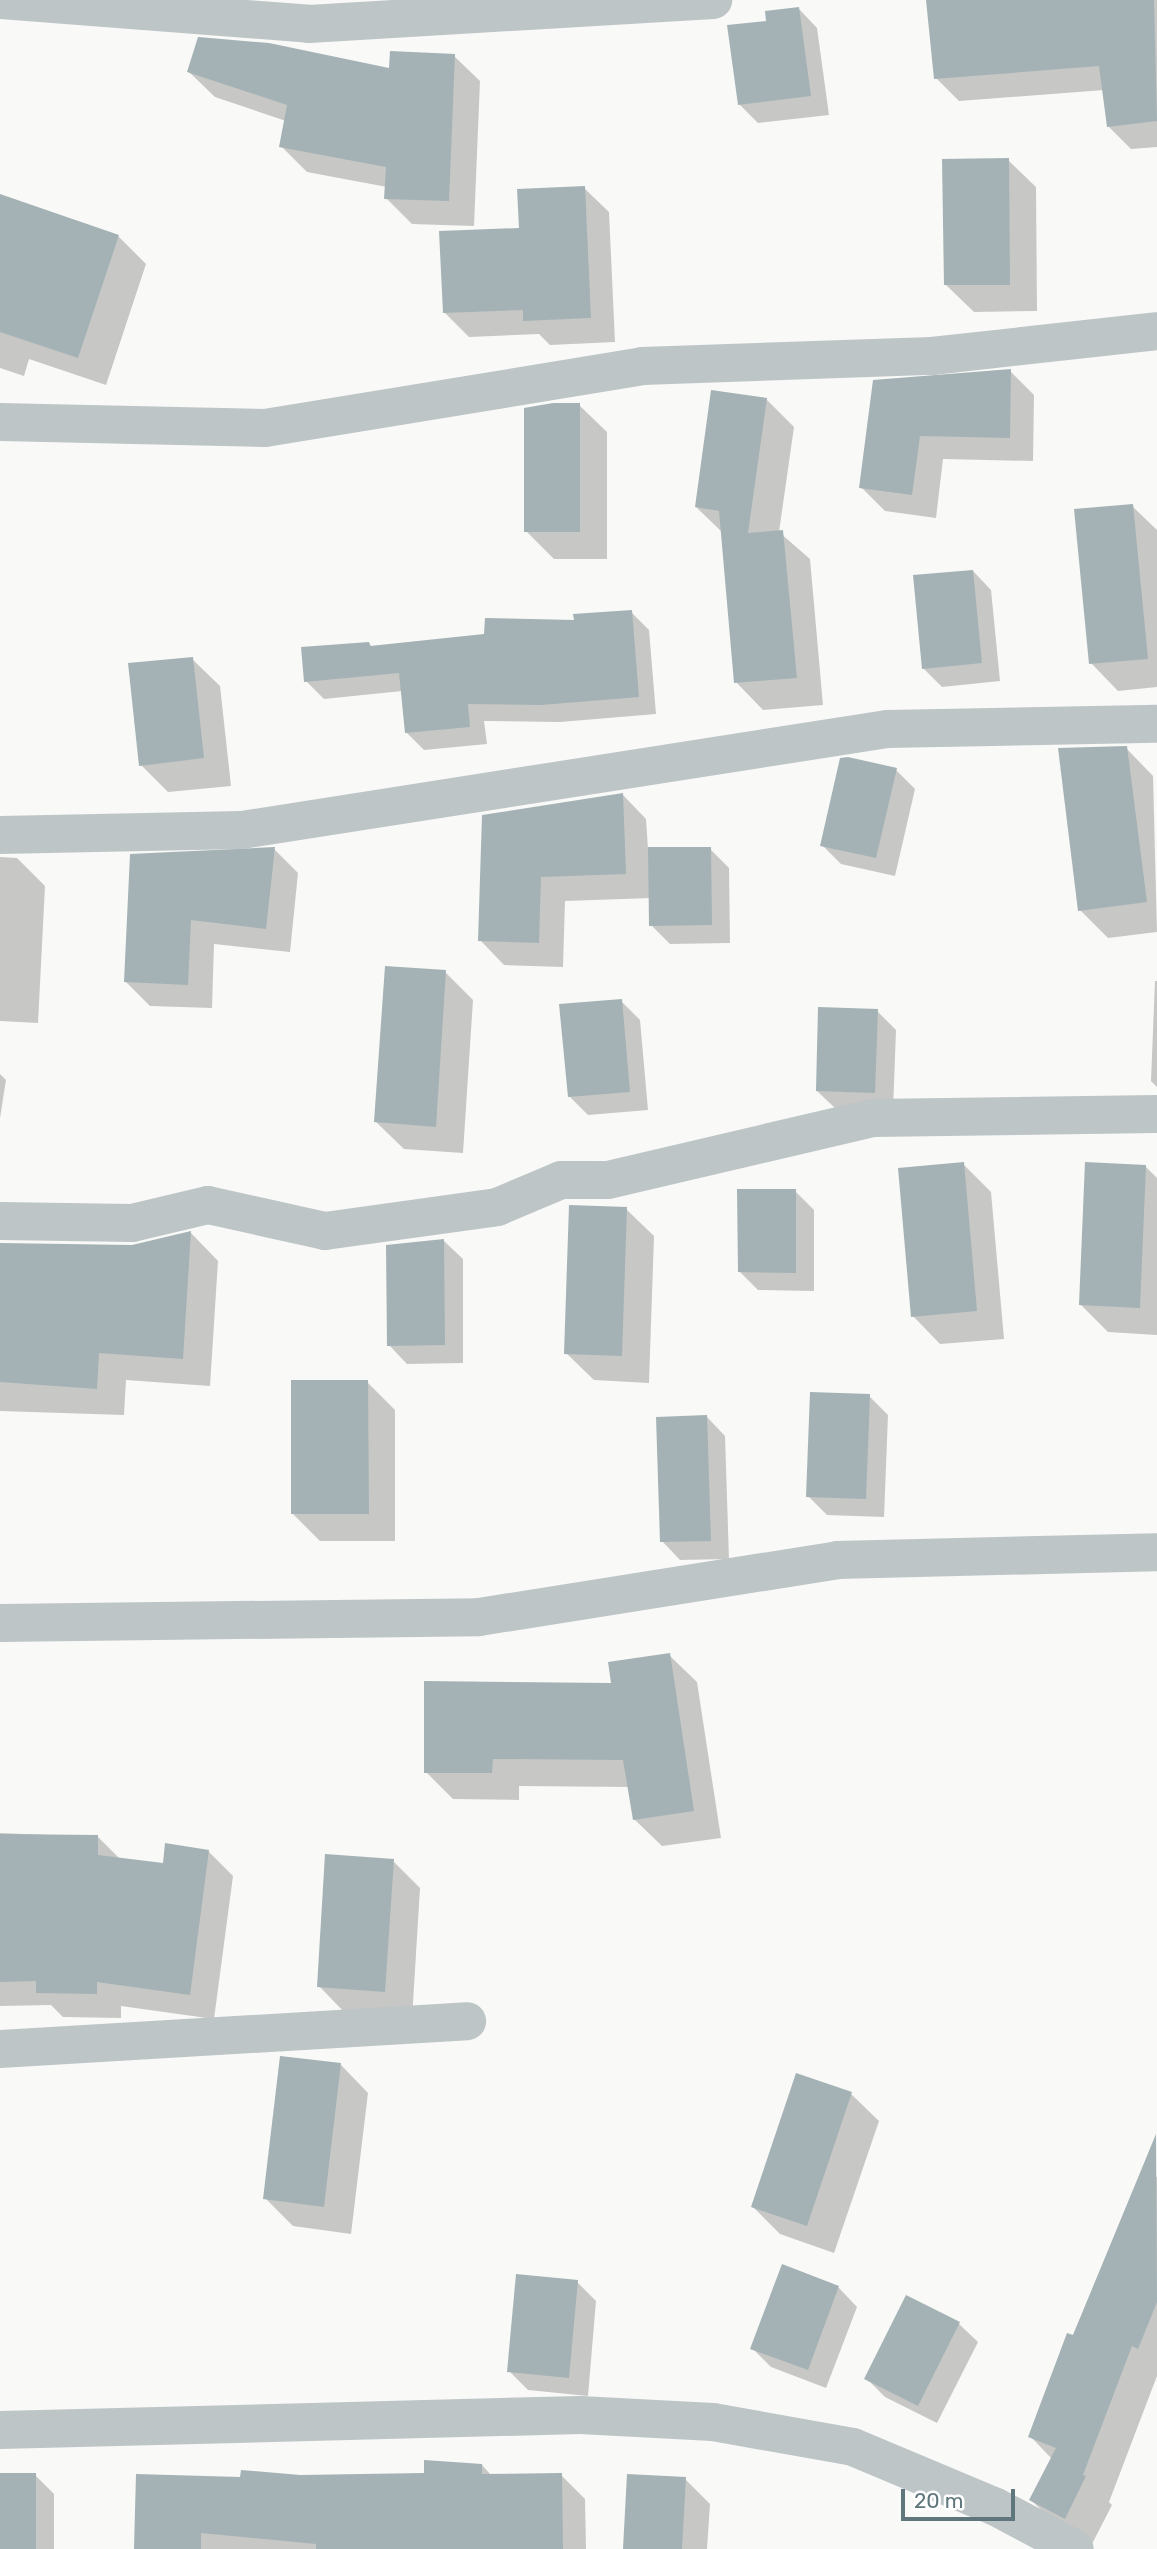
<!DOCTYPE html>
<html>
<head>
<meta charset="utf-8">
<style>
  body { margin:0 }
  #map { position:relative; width:1157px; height:2549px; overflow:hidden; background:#f9f9f7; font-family:Rubik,sans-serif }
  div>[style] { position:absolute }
  .shadow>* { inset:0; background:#0003 }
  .building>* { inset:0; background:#a4b2b5 }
  .minor>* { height:38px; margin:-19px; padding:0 19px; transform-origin:19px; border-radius:19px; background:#bdc5c7 }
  span { translate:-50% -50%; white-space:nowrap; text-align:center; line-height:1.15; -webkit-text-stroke:7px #fff; paint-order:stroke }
  .scale { position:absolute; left:901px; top:2489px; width:114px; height:32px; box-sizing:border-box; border:4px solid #5f777c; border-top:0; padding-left:9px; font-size:21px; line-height:24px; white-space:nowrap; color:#5f777c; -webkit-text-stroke:5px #fff; paint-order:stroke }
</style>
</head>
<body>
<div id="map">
  <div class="shadow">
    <div style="clip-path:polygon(928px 0,1157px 0,1157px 147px,1131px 149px,1108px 126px,1104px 90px,959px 101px,936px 78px)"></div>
    <div style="clip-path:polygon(799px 9px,817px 28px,829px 115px,758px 123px,740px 105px,768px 22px)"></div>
    <div style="clip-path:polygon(454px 56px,480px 81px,474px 226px,412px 224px,386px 198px,387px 187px,307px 172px,281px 146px,286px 121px,215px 97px,189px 72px,391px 70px)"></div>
    <div style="clip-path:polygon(1008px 160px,1036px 187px,1037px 311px,974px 312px,946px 285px)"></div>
    <div style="clip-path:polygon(584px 188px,609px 212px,615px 342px,550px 345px,539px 334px,469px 337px,445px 313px,521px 230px)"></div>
    <div style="clip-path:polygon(0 196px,119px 237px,146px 264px,106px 385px,29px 359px,24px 376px,0 368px)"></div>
    <div style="clip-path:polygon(1010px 371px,1034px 395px,1033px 461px,943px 459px,936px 518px,885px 511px,861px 487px,875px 382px)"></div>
    <div style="clip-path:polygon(766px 399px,794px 427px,779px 532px,810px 559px,823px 705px,763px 710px,736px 682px,723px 533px,696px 507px)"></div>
    <div style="clip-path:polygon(579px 405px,607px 432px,607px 559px,554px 559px,526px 531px)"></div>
    <div style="clip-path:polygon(1132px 506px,1157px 530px,1157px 687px,1118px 691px,1091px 663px)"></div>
    <div style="clip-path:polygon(973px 571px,991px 590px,1000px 681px,942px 687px,923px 668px)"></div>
    <div style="clip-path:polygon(631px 612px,649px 630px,656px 714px,560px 722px,484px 721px,487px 744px,424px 750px,407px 733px,402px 691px,324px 699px,306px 681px,369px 643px,372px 647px,486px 636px)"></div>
    <div style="clip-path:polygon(192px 659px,220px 686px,231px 786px,168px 792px,141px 765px)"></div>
    <div style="clip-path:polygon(1126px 748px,1153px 776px,1157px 932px,1108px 938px,1080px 910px)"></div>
    <div style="clip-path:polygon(896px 770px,915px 789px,895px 876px,841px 864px,822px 845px)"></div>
    <div style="clip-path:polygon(622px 794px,646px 819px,648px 849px,710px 849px,729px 868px,730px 943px,670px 944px,651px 925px,651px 898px,565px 901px,563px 967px,504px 965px,480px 940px,484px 816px)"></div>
    <div style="clip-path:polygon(274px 849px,298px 873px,290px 952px,214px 944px,212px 1008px,150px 1006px,126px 982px,131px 856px)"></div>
    <div style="clip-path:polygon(0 857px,17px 858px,45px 886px,38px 1023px,0 1021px)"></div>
    <div style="clip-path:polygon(445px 972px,473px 1000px,463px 1153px,404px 1149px,376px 1122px)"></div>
    <div style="clip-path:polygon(1155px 981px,1157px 981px,1157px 1087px,1151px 1081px)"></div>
    <div style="clip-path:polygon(621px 1001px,640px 1020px,648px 1110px,588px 1115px,569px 1096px)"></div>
    <div style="clip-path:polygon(877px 1011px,896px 1030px,893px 1111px,836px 1109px,817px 1091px)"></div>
    <div style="clip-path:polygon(0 1074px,6px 1080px,0 1118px)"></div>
    <div style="clip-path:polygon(963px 1164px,991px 1192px,1004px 1339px,940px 1344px,913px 1316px)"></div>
    <div style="clip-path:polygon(1145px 1166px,1157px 1178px,1157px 1335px,1108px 1332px,1081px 1305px)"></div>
    <div style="clip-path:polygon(795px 1191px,814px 1210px,814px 1291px,758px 1290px,739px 1271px)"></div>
    <div style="clip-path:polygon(626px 1209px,654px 1236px,649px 1383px,594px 1380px,566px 1353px)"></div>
    <div style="clip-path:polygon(191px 1233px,218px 1261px,210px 1386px,126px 1380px,124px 1415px,0 1411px,0 1244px,132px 1247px)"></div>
    <div style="clip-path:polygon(444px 1241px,463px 1259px,463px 1363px,407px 1364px,389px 1345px)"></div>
    <div style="clip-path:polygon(367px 1382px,395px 1410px,395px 1541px,320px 1541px,293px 1514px)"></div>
    <div style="clip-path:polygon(869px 1396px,888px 1415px,884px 1517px,827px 1515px,808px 1496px)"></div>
    <div style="clip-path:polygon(707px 1417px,725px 1436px,729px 1559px,680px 1560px,662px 1541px)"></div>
    <div style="clip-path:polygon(669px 1655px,697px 1682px,721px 1838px,662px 1846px,634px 1819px,629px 1787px,519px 1786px,519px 1800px,453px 1799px,426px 1772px)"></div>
    <div style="clip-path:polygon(0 1833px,98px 1837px,121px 1860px,164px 1865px,208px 1851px,233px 1876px,214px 2019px,121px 2006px,121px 2018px,63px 2017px,51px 2005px,0 2006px)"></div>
    <div style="clip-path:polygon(393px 1861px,420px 1888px,412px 2019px,346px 2014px,319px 1986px)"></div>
    <div style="clip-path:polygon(341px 2065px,368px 2093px,351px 2234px,293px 2226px,265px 2198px)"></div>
    <div style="clip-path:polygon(851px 2094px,879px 2121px,834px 2253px,780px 2234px,753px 2207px)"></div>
    <div style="clip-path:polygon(1143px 2171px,1157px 2177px,1157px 2376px,1109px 2502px,1112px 2505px,1092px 2544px,1058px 2526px,1031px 2500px,1052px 2459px,1030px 2436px)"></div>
    <div style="clip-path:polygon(783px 2267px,839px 2288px,857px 2307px,826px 2388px,771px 2367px,752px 2348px)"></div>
    <div style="clip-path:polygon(577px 2282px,596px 2301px,588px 2396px,528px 2390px,509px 2371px)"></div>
    <div style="clip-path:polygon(907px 2298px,959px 2324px,978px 2342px,937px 2423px,885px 2397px,866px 2378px)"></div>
    <div style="clip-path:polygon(482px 2465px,491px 2475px,561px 2475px,585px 2499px,586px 2549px,135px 2549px,241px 2479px,425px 2475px)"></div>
    <div style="clip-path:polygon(0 2475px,35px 2475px,54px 2494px,54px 2549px,0 2549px)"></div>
    <div style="clip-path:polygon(685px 2479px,710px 2504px,707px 2549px,625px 2549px)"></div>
  </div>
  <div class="building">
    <div style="clip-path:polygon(926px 0,1154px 0,1157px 121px,1107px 127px,1099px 66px,934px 79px)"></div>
    <div style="clip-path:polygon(799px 7px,811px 96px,738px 105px,727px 25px,766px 21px,765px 11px)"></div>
    <div style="clip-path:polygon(198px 37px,269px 43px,389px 68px,390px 51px,455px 54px,449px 201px,384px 199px,386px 167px,279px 147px,287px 105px,187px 72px)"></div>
    <div style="clip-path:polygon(1009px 158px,1010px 285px,944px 285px,942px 159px)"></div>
    <div style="clip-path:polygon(585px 186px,591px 318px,523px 321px,523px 310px,443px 313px,439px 231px,519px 228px,517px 189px)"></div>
    <div style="clip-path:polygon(0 194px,119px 235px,78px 358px,0 332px)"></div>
    <div style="clip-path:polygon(1011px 369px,1010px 438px,920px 436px,912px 495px,859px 488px,873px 380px)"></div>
    <div style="clip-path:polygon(711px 390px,767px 398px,748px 533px,783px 530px,797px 678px,734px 683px,719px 511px,695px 507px)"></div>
    <div style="clip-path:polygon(553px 403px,580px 403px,580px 532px,524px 532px,524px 408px)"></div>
    <div style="clip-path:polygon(1133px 504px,1148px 659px,1089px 664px,1074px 509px)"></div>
    <div style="clip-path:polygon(973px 570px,982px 663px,922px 669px,913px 575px)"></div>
    <div style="clip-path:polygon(632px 610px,639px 697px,541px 705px,468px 704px,470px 727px,405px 733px,399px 673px,304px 682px,301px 647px,369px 642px,370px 646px,484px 634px,485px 618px,574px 620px,573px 614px)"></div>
    <div style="clip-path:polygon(193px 657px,204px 758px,139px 766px,128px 663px)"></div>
    <div style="clip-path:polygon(1127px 746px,1147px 902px,1078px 911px,1058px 748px)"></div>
    <div style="clip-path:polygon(848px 757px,897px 768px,876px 858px,820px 846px,840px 758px)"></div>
    <div style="clip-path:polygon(623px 793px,626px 874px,541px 877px,539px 943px,478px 941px,482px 815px)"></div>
    <div style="clip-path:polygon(275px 847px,266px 929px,191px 920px,188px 985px,124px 982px,130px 854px)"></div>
    <div style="clip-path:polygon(648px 847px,711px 847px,712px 925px,649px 926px)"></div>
    <div style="clip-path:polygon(385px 966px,446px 970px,436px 1127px,374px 1122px)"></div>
    <div style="clip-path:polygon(622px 999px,630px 1092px,568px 1097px,559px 1004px)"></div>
    <div style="clip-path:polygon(818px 1007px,878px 1009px,875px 1093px,816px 1091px)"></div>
    <div style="clip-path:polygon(964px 1162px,977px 1311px,911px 1317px,898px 1168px)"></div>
    <div style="clip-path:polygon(1085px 1162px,1146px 1165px,1140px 1308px,1079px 1305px)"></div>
    <div style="clip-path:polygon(737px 1189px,796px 1189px,796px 1273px,738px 1272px)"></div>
    <div style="clip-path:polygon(569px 1205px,627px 1207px,622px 1356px,564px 1354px)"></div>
    <div style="clip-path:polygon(191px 1231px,183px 1359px,99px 1353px,97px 1389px,0 1382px,0 1243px,132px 1245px)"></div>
    <div style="clip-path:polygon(444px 1239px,445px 1345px,387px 1346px,386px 1245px)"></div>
    <div style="clip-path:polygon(291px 1380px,368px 1380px,369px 1514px,291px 1514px)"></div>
    <div style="clip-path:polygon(810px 1392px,870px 1394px,866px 1499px,806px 1497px)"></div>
    <div style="clip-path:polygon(707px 1415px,711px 1541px,660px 1542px,656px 1417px)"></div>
    <div style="clip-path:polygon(670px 1653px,694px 1811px,633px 1820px,623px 1760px,493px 1759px,492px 1773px,424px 1773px,424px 1681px,611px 1683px,608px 1662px)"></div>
    <div style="clip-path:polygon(0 1834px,98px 1835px,98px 1855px,163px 1863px,165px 1843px,209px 1850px,190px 1995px,97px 1982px,97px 1994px,36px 1993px,36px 1981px,0 1982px)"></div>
    <div style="clip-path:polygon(325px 1854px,394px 1859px,385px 1992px,317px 1987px)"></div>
    <div style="clip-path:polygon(280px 2056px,341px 2063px,324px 2207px,263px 2199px)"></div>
    <div style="clip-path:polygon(796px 2073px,852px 2092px,807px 2226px,751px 2207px)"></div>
    <div style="clip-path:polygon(1156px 2134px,1157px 2302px,1138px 2349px,1132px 2346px,1083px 2475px,1086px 2476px,1065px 2519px,1029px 2500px,1056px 2448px,1028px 2437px,1067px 2333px,1073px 2335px)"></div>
    <div style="clip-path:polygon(782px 2264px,839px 2286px,808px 2370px,750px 2349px)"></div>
    <div style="clip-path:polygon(516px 2274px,578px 2280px,569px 2378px,507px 2372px)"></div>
    <div style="clip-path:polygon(906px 2295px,960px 2322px,918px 2406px,864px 2379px)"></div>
    <div style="clip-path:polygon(424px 2460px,482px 2464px,482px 2474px,562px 2473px,563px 2549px,316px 2549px,316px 2544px,201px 2533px,201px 2549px,134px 2549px,136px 2474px,240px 2477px,241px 2470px,300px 2475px,424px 2473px)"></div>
    <div style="clip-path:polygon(0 2473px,36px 2473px,36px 2549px,0 2549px)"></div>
    <div style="clip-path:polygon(627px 2474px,686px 2477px,682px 2549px,623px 2549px)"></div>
  </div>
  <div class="minor">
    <div style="left:0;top:0;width:310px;rotate:4.4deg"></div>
    <div style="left:309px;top:24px;width:405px;rotate:-3.4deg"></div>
    <div style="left:0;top:422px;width:265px;rotate:1.3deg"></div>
    <div style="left:265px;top:428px;width:382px;rotate:-9.3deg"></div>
    <div style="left:642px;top:366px;width:290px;rotate:-2deg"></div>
    <div style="left:932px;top:356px;width:226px;rotate:-6.3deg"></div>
    <div style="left:0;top:835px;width:242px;rotate:-1.2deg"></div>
    <div style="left:242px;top:830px;width:653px;rotate:-8.9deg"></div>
    <div style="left:887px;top:729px;width:270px;rotate:-1.1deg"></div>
    <div style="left:0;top:1221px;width:132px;rotate:0.9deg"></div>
    <div style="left:132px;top:1223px;width:78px;rotate:-13.3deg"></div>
    <div style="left:208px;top:1205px;width:120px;rotate:12.5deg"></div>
    <div style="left:325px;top:1231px;width:174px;rotate:-7.9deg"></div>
    <div style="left:497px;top:1207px;width:69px;rotate:-22.9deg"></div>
    <div style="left:561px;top:1180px;width:47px"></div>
    <div style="left:608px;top:1180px;width:272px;rotate:-13.2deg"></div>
    <div style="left:873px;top:1118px;width:284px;rotate:-0.8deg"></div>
    <div style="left:0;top:1623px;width:479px;rotate:-0.7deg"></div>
    <div style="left:479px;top:1617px;width:363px;rotate:-9deg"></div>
    <div style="left:837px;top:1560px;width:320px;rotate:-1.4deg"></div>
    <div style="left:0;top:2049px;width:468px;rotate:-3.4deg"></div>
    <div style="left:0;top:2430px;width:580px;rotate:-1.48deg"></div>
    <div style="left:580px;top:2415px;width:133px;rotate:3deg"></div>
    <div style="left:713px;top:2422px;width:142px;rotate:10.1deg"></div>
    <div style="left:853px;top:2447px;width:155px;rotate:22.8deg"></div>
    <div style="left:996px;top:2507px;width:89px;rotate:28deg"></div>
  </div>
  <div class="scale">20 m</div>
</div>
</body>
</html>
